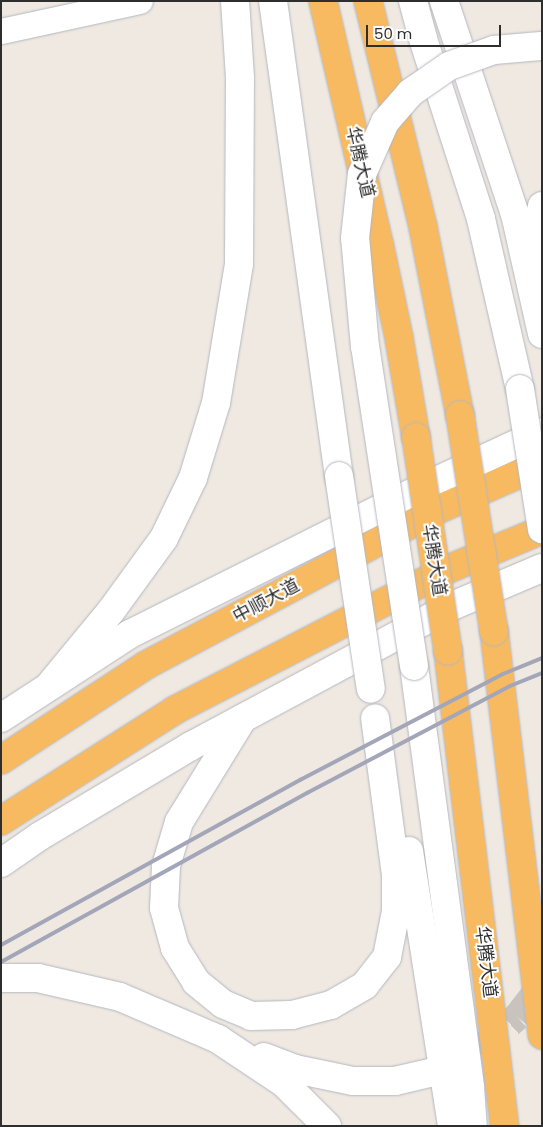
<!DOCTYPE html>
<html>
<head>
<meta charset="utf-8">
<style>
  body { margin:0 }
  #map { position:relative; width:543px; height:1127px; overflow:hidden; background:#efe9e1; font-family:Poppins,"Noto Sans SC",sans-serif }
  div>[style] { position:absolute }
  .secondary-tunnel>* { height:28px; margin-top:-14px; transform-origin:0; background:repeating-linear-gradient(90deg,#c8c4bd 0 28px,transparent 0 42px) }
  .roads { filter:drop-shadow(0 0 1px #b4b7c1) drop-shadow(0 0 1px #b4b7c1) }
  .tertiary>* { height:25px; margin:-12.5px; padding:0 12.5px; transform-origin:12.5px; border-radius:12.5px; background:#fff }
  .secondary>* { height:28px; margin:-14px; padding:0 14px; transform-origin:14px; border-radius:14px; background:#fff }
  .trunk>* { height:28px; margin:-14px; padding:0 14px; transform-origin:14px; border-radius:14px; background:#f8ba60 }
  .rail>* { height:4px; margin:-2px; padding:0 2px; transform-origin:2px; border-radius:2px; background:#a3a6b8 }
  .bridges { filter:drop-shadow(0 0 1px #b4b7c1) drop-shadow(0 0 1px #b4b7c1) }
  .secondary-bridge>* { height:28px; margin:-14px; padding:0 14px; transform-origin:14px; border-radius:14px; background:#fff }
  .trunk-bridge>* { height:28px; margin:-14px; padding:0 14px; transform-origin:14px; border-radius:14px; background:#f8ba60 }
  span { translate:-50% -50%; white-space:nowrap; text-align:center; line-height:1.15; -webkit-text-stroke:4px #fff; paint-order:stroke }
  .street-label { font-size:18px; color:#2e2e2e }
  .frame { position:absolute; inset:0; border:2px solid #2e2e2e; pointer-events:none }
  .scale { position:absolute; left:366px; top:25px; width:135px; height:22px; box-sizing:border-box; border:2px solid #2e2e2e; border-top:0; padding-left:6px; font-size:15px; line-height:18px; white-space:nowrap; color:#2e2e2e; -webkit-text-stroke:4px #fff; paint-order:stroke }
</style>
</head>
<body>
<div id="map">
  <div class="secondary-tunnel">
    <div style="left:446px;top:1066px;width:35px;rotate:-25deg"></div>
    <div style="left:478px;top:1051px;width:52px;rotate:-41.1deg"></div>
    <div style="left:517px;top:1017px;width:41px;rotate:-52deg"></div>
  </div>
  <div class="roads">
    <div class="tertiary">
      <div style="left:1px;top:31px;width:142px;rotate:-12.2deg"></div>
    </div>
    <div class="secondary">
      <div style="left:273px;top:1px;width:480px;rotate:82.1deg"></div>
      <div style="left:413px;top:1px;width:39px;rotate:75deg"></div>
      <div style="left:423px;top:39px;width:189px;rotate:72.1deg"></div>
      <div style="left:481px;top:219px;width:174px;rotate:77.1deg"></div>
      <div style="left:444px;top:1px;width:225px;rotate:71.6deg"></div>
      <div style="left:515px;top:214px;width:123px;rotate:77.3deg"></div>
      <div style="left:531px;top:262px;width:57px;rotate:-78.9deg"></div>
      <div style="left:414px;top:666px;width:425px;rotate:82.4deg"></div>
      <div style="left:470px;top:1087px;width:39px;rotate:86deg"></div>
      <div style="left:50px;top:685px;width:96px;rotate:-50.5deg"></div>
      <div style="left:111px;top:611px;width:90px;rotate:-54deg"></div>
      <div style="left:164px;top:538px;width:67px;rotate:-64.2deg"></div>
      <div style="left:193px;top:478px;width:78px;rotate:-73deg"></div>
      <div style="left:216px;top:403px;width:141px;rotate:-80.6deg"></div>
      <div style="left:239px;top:264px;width:186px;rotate:-89.7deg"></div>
      <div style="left:240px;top:78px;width:77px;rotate:-93.7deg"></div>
      <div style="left:1px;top:718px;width:154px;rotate:-33.1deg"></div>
      <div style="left:130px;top:634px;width:335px;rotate:-26.6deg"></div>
      <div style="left:430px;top:484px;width:123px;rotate:-24.9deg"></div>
      <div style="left:243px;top:718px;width:122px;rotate:121.6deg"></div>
      <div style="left:179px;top:822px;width:46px;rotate:106.5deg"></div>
      <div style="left:166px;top:866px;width:42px;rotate:92.7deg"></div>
      <div style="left:164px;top:908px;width:41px;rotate:74.6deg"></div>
      <div style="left:175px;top:948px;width:40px;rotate:58deg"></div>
      <div style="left:196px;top:982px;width:35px;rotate:39deg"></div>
      <div style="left:223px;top:1004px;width:30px;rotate:23deg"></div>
      <div style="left:251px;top:1016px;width:41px;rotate:-1.4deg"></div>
      <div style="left:292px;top:1015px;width:40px;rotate:-14.4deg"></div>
      <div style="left:331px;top:1005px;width:39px;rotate:-30deg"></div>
      <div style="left:365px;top:985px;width:36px;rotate:-52deg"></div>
      <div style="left:387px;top:957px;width:47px;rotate:-78.9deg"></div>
      <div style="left:396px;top:911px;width:36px;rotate:-90deg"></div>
      <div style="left:396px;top:875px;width:158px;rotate:-97.6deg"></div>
      <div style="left:409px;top:851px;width:278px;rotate:81.1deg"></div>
      <div style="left:1px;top:863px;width:47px;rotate:-34.7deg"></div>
      <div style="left:40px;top:836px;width:176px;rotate:-30.8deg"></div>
      <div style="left:191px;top:746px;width:294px;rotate:-28.2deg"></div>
      <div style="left:450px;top:607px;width:100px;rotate:-23deg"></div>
      <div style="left:1px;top:978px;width:37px"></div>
      <div style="left:38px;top:978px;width:84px;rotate:13deg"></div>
      <div style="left:120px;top:997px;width:107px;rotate:23.2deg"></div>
      <div style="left:218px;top:1039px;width:79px;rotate:33.7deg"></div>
      <div style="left:284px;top:1083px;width:61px;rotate:45deg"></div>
      <div style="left:264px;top:1057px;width:33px;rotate:21deg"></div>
      <div style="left:295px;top:1069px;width:59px;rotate:11.7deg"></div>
      <div style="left:353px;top:1081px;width:42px"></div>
      <div style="left:395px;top:1081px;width:37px;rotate:-13deg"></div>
    </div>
    <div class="trunk">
      <div style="left:323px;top:1px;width:248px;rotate:77deg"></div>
      <div style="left:379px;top:243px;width:97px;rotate:78.1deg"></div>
      <div style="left:399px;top:338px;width:100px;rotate:80.3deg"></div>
      <div style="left:368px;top:1px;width:233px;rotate:76.3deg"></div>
      <div style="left:423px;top:227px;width:192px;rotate:78.9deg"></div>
      <div style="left:494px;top:631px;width:407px;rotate:83.2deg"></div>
      <div style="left:448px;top:651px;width:478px;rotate:83.2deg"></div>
      <div style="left:1px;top:760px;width:173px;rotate:-33.2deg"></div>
      <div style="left:146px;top:665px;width:330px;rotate:-28deg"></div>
      <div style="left:437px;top:510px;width:115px;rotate:-23.7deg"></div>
      <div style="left:1px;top:821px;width:206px;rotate:-32.5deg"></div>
      <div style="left:175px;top:710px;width:305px;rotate:-27.3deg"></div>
      <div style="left:446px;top:570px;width:104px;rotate:-22.6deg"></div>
    </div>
  </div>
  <div class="rail">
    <div style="left:1px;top:945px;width:342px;rotate:-28.9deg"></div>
    <div style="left:300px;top:780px;width:229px;rotate:-27.6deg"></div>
    <div style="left:503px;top:674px;width:42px;rotate:-22.3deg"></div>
    <div style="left:1px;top:962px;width:350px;rotate:-28.9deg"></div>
    <div style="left:307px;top:793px;width:229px;rotate:-27.8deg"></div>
    <div style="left:510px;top:686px;width:35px;rotate:-22deg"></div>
  </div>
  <div class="bridges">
    <div class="secondary-bridge">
      <div style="left:520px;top:389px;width:142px;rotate:81.1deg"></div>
      <div style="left:339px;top:476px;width:215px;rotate:81.5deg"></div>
      <div style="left:414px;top:666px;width:323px;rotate:-98.7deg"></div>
      <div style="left:365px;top:347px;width:109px;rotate:-95.2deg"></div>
      <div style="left:355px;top:238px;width:64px;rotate:-83.8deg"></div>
      <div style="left:362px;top:174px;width:57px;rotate:-66.1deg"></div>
      <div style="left:385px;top:122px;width:38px;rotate:-49deg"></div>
      <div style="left:410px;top:93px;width:47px;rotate:-34.7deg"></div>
      <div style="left:449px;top:66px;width:48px;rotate:-19.6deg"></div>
      <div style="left:494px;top:50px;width:47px;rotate:-4.9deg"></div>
    </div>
    <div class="trunk-bridge">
      <div style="left:460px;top:415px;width:219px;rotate:81.1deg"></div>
      <div style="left:416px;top:437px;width:216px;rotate:81.5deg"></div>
    </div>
  </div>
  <div class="street-label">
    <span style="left:360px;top:162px;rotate:77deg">华腾大道</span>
    <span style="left:434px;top:560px;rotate:81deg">华腾大道</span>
    <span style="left:266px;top:601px;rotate:-28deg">中顺大道</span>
    <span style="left:486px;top:962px;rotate:83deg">华腾大道</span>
  </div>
  <div class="frame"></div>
  <div class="scale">50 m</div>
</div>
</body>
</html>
